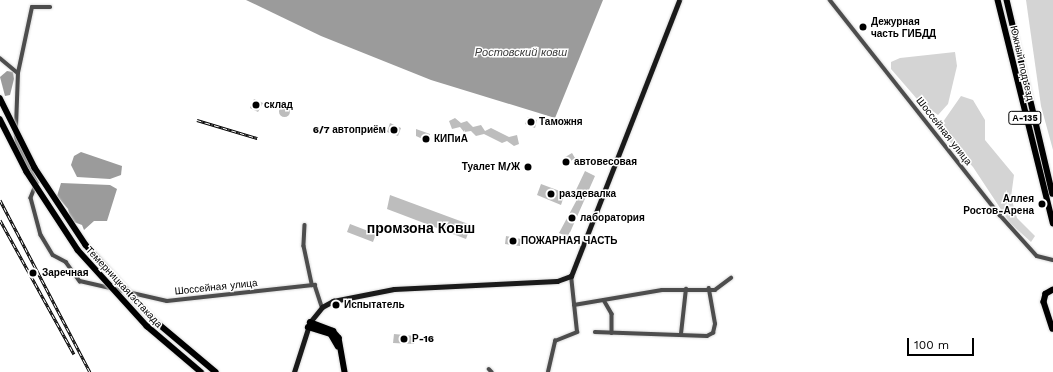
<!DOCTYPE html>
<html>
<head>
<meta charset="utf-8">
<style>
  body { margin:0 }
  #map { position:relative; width:1053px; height:372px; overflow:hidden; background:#fff; font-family:"Work Sans",sans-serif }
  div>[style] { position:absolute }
  .green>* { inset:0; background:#d4d4d4 }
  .water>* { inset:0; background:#9b9b9b }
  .building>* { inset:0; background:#bdbdbd }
  .round { border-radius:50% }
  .roads { filter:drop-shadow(0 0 1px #dbdbdb) drop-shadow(0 0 1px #dbdbdb) }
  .minor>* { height:3.5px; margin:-1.75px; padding:0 1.75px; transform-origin:1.75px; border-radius:1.75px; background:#4d4d4d }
  .secondary>* { height:5px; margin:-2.5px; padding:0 2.5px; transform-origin:2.5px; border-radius:2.5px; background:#1a1a1a }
  .primary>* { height:5.5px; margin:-2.75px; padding:0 2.75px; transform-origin:2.75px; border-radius:2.75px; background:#000 }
  .rail>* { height:3px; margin-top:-1.5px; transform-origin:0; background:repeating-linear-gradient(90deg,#fff 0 4.5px,#000 0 9px); box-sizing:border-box; border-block:1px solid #000 }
  .bridges { filter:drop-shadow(0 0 1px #dbdbdb) drop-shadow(0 0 1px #dbdbdb) }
  .primary-bridge>* { height:5.5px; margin:-2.75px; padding:0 2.75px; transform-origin:2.75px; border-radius:2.75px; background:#000 }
  .dots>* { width:11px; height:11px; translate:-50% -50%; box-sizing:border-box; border:2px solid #fff; border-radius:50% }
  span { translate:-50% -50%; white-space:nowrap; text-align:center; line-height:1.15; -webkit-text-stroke:3px #fff; paint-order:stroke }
  .shield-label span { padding:1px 3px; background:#fff; border:1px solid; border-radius:3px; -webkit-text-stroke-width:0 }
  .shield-label { font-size:9px; color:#000; font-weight:700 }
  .poi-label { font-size:10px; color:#000; font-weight:700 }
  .left { translate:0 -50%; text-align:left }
  .right { translate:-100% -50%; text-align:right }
  .street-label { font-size:10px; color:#000 }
  .water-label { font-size:11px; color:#3c3c3c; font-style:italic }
  .district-label { font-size:14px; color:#000; font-weight:700 }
  .scale { position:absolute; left:907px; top:338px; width:67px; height:18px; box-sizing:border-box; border:2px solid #000; border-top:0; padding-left:5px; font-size:12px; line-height:14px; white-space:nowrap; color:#000; -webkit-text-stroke:3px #fff; paint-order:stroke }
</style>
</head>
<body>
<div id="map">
  <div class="green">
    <div style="clip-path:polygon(1026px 0,1053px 0,1053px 150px,1041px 106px)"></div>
    <div style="clip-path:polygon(955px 52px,957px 66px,948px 104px,938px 115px,917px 99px,891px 69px,891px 62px,900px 58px)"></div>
    <div style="clip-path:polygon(961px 96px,973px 100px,985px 120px,985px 140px,1014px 175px,1011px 197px,1017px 218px,1035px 236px,1031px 242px,1010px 223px,973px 167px,938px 129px)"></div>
  </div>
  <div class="water">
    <div style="clip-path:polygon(246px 0,603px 0,555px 118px,431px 80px,321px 36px)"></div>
    <div style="clip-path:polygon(7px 71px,13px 72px,14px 79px,10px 95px,5px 96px,0 77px)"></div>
    <div style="clip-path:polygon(81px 152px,122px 166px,121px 175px,110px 179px,77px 177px,71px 165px,74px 156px)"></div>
    <div style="clip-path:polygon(61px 183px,110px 185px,117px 189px,107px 221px,94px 221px,84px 230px,82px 225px,71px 221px,68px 209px,57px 196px)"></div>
  </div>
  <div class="building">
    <div style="clip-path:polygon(254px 99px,263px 103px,258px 112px,250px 108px)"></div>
    <div class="round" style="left:278.5px;top:105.5px;width:11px;height:11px"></div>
    <div style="clip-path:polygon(528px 117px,537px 120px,535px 128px,525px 124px)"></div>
    <div style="clip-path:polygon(455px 118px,461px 123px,467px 121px,473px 127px,481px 125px,485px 131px,491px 128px,509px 137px,517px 135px,519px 144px,514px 146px,507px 141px,502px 143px,484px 134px,476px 136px,471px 131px,464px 132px,460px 127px,452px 129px,449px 121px)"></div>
    <div style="clip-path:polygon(390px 123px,401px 128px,398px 136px,387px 132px)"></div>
    <div style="clip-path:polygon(416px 129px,430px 134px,429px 142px,416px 136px)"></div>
    <div style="clip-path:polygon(572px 153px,575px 158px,565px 165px,562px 159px)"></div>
    <div style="clip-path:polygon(585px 171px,595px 176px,568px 237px,559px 233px,581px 192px,576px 190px)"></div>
    <div style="clip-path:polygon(541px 184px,565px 193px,561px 205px,537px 195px)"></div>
    <div style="clip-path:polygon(390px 195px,471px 225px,466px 239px,387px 209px)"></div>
    <div style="clip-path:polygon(350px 224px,376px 234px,373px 242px,347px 232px)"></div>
    <div style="clip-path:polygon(506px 236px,521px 239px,520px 246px,505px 244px)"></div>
    <div style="clip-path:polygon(394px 334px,415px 336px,414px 344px,393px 343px)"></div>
  </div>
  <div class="roads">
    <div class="minor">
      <div style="left:830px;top:0;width:274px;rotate:51.7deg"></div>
      <div style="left:1000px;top:215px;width:55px;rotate:47.9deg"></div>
      <div style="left:1037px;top:256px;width:16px;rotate:14deg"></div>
      <div style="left:0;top:58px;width:23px;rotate:40deg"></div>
      <div style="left:16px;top:127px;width:54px;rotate:-87.9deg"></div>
      <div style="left:18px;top:73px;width:67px;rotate:-78deg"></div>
      <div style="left:32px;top:7px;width:18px"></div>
      <div style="left:16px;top:133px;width:12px;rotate:81deg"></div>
      <div style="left:18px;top:145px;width:42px;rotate:63.4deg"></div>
      <div style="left:37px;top:183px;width:16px;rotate:112deg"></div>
      <div style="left:31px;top:198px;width:38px;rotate:75deg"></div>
      <div style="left:41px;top:235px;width:23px;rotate:59deg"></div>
      <div style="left:53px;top:255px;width:15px;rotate:28deg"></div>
      <div style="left:66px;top:262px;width:24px;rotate:54deg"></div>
      <div style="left:80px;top:281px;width:89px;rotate:12.9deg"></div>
      <div style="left:167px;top:301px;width:149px;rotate:-6.2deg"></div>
      <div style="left:315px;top:285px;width:23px;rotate:72deg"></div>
      <div style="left:305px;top:225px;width:21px;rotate:93deg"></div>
      <div style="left:304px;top:246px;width:40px;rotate:78deg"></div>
      <div style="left:604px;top:300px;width:16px;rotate:60deg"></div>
      <div style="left:612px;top:314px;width:19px;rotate:90deg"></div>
      <div style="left:574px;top:305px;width:89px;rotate:-9.7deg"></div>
      <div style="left:662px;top:290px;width:53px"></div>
      <div style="left:715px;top:290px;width:20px;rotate:-37deg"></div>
      <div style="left:595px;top:332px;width:112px;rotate:2deg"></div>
      <div style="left:707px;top:336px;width:7px;rotate:-27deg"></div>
      <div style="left:713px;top:333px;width:9px;rotate:-77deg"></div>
      <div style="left:715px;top:324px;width:36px;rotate:-100deg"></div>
      <div style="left:681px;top:334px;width:45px;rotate:-83.7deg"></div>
      <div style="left:489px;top:369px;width:4px;rotate:45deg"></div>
      <div style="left:548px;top:372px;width:32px;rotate:-77deg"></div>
      <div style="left:555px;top:341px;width:24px;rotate:-22deg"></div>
      <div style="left:577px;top:332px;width:56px;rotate:-96.1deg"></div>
    </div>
    <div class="secondary">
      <div style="left:294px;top:372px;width:52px;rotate:-72.3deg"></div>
      <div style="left:310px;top:322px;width:19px;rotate:-51deg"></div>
      <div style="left:322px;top:307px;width:13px;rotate:-29deg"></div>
      <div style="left:333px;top:301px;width:62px;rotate:-11.1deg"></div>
      <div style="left:394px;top:289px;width:163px;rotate:-2.8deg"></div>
      <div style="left:557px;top:281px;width:15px;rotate:-20deg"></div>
      <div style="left:571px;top:276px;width:296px;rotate:-68.6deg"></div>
    </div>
    <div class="primary">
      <div style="left:998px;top:0;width:230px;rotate:76.1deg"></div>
      <div style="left:1007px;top:0;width:199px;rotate:76.7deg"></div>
      <div style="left:1053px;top:290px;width:8px;rotate:150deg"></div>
      <div style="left:1046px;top:294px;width:8px;rotate:104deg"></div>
      <div style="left:1044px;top:302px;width:28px;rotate:72deg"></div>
      <div style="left:310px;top:322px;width:25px;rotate:21deg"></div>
      <div style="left:333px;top:331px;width:9px;rotate:49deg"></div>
      <div style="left:339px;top:338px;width:35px;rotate:80deg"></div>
      <div style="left:308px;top:327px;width:24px;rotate:17deg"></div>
      <div style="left:331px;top:334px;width:14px;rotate:60deg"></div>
    </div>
  </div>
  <div class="rail">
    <div style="left:197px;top:120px;width:63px;rotate:16.7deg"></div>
    <div style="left:0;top:200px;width:194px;rotate:62.4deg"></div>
    <div style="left:0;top:220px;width:153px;rotate:61.1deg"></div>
  </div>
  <div class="bridges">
    <div class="primary-bridge">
      <div style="left:0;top:98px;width:78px;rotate:63.4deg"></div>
      <div style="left:35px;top:168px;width:92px;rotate:56.5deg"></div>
      <div style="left:86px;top:245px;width:100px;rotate:47.8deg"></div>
      <div style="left:153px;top:319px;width:82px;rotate:40.1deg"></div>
      <div style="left:0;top:119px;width:59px;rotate:63deg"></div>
      <div style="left:27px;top:172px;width:93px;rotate:56.8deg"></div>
      <div style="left:78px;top:250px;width:103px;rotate:47.8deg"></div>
      <div style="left:147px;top:326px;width:71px;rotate:40.4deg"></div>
    </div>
  </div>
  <div class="dots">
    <div style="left:863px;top:27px;background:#000"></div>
    <div style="left:256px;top:105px;background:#000"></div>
    <div style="left:531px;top:122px;background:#000"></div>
    <div style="left:394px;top:130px;background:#000"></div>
    <div style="left:426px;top:139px;background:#000"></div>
    <div style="left:566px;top:162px;background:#000"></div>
    <div style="left:528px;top:167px;background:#000"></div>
    <div style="left:551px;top:194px;background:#000"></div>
    <div style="left:1042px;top:204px;background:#000"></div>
    <div style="left:572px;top:218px;background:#000"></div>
    <div style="left:513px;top:241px;background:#000"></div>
    <div style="left:33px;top:273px;background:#000"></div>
    <div style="left:336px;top:305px;background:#000"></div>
    <div style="left:404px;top:339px;background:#000"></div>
  </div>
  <div class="shield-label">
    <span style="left:1025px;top:118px">А-135</span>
  </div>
  <div class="poi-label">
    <span class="left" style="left:871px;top:27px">Дежурная<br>часть ГИБДД</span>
    <span class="left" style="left:264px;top:105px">склад</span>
    <span class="left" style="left:539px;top:122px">Таможня</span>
    <span class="right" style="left:386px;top:130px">6/7 автоприём</span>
    <span class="left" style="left:434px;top:139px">КИПиА</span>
    <span class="left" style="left:574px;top:162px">автовесовая</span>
    <span class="right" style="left:520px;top:167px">Туалет М/Ж</span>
    <span class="left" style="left:559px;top:194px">раздевалка</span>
    <span class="right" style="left:1034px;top:204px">Аллея<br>Ростов-Арена</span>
    <span class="left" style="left:580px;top:218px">лаборатория</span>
    <span class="left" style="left:521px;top:241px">ПОЖАРНАЯ ЧАСТЬ</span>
    <span class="left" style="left:42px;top:273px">Заречная</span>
    <span class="left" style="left:344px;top:305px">Испытатель</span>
    <span class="left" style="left:412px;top:339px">Р-16</span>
  </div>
  <div class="street-label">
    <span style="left:1022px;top:63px;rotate:77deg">Южный подъезд</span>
    <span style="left:944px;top:131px;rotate:52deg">Шоссейная улица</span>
    <span style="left:124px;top:287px;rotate:47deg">Темерницкая эстакада</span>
    <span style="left:216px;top:287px;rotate:-6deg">Шоссейная улица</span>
  </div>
  <div class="water-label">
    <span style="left:521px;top:53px">Ростовский ковш</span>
  </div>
  <div class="district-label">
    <span style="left:421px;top:228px">промзона Ковш</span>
  </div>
  <div class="scale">100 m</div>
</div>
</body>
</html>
